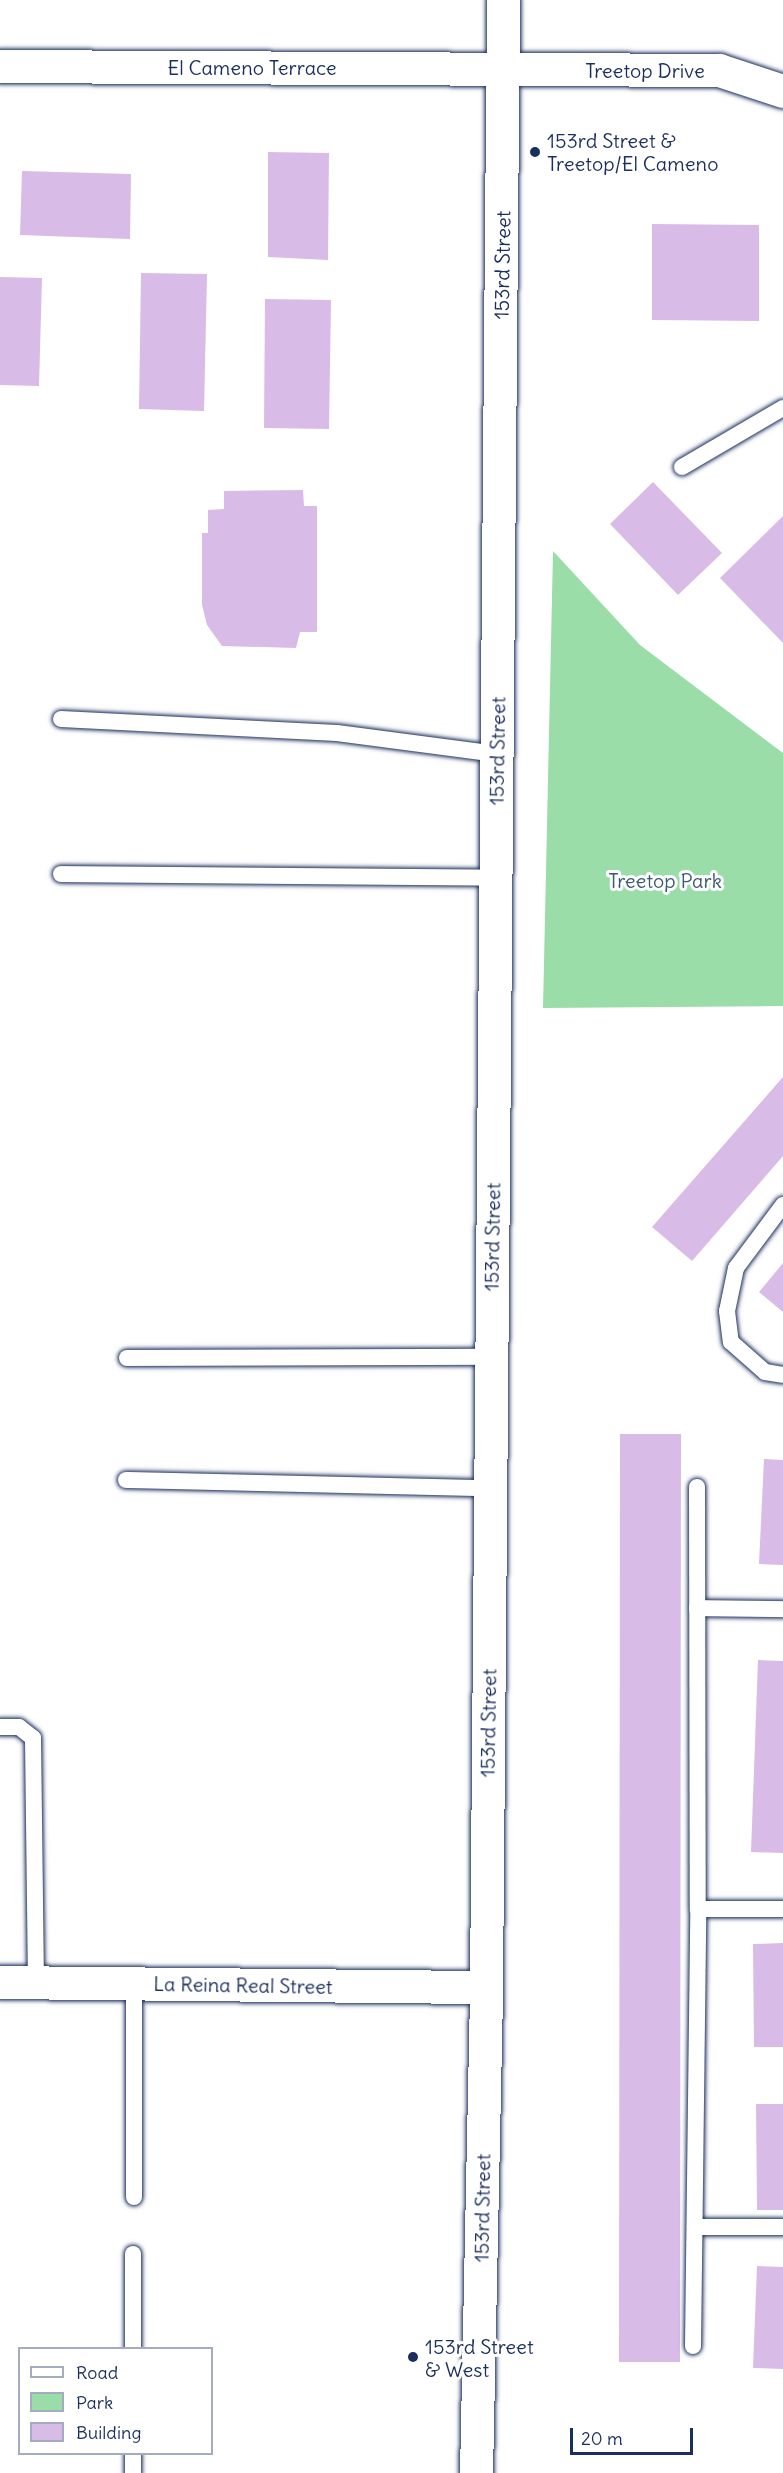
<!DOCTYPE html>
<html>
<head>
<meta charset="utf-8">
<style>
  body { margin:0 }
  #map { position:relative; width:783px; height:2473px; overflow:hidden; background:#fff; font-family:Delius,sans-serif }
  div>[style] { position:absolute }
  .green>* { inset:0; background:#9adda8 }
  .building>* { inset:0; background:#d9bbe8 }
  .roads { filter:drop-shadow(0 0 2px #1b2f5e) drop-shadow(0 0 2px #1b2f5e) }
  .service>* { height:16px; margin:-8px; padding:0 8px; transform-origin:8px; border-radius:8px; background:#fff }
  .minor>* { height:33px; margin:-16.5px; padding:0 16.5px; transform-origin:16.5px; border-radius:16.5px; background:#fff }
  .tertiary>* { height:33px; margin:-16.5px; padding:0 16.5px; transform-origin:16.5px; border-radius:16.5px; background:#fff }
  .dots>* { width:16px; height:16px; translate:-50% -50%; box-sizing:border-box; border:3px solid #fff; border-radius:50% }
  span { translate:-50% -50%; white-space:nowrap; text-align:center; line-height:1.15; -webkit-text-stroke:6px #fff; paint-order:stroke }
  .street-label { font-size:20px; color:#1b2f5e }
  .poi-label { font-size:20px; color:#1b2f5e }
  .left { translate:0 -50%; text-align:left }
  .park-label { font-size:20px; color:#3b5a70 }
  .legend { position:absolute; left:18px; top:2347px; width:195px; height:108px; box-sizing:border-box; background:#fff; border:2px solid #a4acbf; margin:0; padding:8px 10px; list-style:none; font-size:18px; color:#1b2f5e }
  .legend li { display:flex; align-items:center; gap:12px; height:30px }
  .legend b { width:30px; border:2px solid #a4acbf }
  .scale { position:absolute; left:570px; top:2428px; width:123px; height:27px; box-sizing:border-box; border:3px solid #1b2f5e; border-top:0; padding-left:8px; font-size:18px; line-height:21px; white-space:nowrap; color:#1b2f5e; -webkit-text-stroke:4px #fff; paint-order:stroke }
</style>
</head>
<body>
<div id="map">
  <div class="green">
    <div style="clip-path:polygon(553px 551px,640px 645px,783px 753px,783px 1006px,543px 1008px)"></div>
  </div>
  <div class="building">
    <div style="clip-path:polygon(268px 152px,329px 153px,328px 260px,268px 257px)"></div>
    <div style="clip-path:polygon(22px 171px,131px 174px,130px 239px,20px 235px)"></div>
    <div style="clip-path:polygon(652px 224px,759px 225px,759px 321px,652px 320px)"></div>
    <div style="clip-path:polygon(141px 273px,207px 274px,204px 411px,139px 409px)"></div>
    <div style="clip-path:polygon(0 277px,42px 278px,39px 386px,0 385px)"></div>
    <div style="clip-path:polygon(265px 299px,331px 300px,329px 429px,264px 428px)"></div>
    <div style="clip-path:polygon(653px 482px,722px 553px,678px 595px,610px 524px)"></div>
    <div style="clip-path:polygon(303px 490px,304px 506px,317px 506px,317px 632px,300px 632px,296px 648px,222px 646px,207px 625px,202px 605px,202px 533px,208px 533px,208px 510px,224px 509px,224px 491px)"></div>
    <div style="clip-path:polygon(783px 516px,783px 643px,720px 578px)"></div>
    <div style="clip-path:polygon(783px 1077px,783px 1156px,692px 1261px,652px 1227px)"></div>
    <div style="clip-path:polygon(783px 1263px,783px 1312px,759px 1292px)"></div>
    <div style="clip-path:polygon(620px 1434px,681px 1434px,680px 2362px,619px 2362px)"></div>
    <div style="clip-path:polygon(764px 1459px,783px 1460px,783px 1565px,759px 1564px)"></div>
    <div style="clip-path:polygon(758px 1660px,783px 1661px,783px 1853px,751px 1852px)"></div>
    <div style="clip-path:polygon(783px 1943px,783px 2047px,754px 2047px,753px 1944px)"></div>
    <div style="clip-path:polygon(756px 2104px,783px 2104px,783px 2210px,757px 2210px)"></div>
    <div style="clip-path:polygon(757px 2266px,783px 2267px,783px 2369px,753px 2368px)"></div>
  </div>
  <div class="roads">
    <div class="service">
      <div style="left:682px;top:467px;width:117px;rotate:-30.3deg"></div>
      <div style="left:61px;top:719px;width:276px;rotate:2.9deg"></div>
      <div style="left:337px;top:733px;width:161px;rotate:7.5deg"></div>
      <div style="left:61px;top:874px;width:435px;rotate:0.5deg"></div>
      <div style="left:783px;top:1205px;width:79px;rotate:126.7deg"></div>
      <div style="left:736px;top:1268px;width:44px;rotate:101.8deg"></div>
      <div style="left:727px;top:1311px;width:31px;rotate:83deg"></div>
      <div style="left:731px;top:1342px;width:45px;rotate:41.4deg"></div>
      <div style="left:765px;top:1372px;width:18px;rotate:9deg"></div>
      <div style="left:127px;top:1358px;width:364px;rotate:-0.2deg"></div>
      <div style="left:126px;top:1480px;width:364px;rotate:1.3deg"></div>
      <div style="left:697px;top:1487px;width:422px;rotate:89.9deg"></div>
      <div style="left:697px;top:1608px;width:86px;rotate:0.7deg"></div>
      <div style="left:0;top:1727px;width:19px"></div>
      <div style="left:19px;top:1727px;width:18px;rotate:38deg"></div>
      <div style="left:33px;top:1738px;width:245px;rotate:89.3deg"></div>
      <div style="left:134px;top:1984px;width:213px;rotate:90deg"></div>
      <div style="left:695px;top:2227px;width:88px"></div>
      <div style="left:133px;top:2254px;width:94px;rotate:90deg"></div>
      <div style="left:693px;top:2346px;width:437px;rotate:-89.3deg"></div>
      <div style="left:698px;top:1909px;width:85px"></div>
      <div style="left:133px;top:2454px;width:19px;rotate:90deg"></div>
    </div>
    <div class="minor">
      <div style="left:0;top:66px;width:719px;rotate:0.32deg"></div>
      <div style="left:719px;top:70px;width:67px;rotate:18.2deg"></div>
      <div style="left:0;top:1982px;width:486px;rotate:0.6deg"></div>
    </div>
    <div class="tertiary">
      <div style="left:476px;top:2473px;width:486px;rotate:-88.8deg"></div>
      <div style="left:486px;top:1987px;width:1987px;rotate:-89.51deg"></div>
    </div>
  </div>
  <div class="dots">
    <div style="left:535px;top:152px;background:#1b2f5e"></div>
    <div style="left:413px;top:2357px;background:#1b2f5e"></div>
  </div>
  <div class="street-label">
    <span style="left:252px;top:67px">El Cameno Terrace</span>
    <span style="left:645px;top:70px">Treetop Drive</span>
    <span style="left:502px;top:265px;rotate:-89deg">153rd Street</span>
    <span style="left:497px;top:751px;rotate:-89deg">153rd Street</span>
    <span style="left:492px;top:1237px;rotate:-89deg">153rd Street</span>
    <span style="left:488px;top:1723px;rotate:-89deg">153rd Street</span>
    <span style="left:243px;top:1985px;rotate:1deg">La Reina Real Street</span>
    <span style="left:482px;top:2208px;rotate:-89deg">153rd Street</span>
  </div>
  <div class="poi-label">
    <span class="left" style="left:547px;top:152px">153rd Street &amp;<br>Treetop/El Cameno</span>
    <span class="left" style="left:425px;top:2358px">153rd Street<br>&amp; West</span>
  </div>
  <div class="park-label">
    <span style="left:665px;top:880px">Treetop Park</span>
  </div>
  <ul class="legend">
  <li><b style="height:8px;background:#fff"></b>Road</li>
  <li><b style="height:16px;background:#9adda8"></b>Park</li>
  <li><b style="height:16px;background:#d9bbe8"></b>Building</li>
  </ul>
  <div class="scale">20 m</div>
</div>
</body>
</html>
